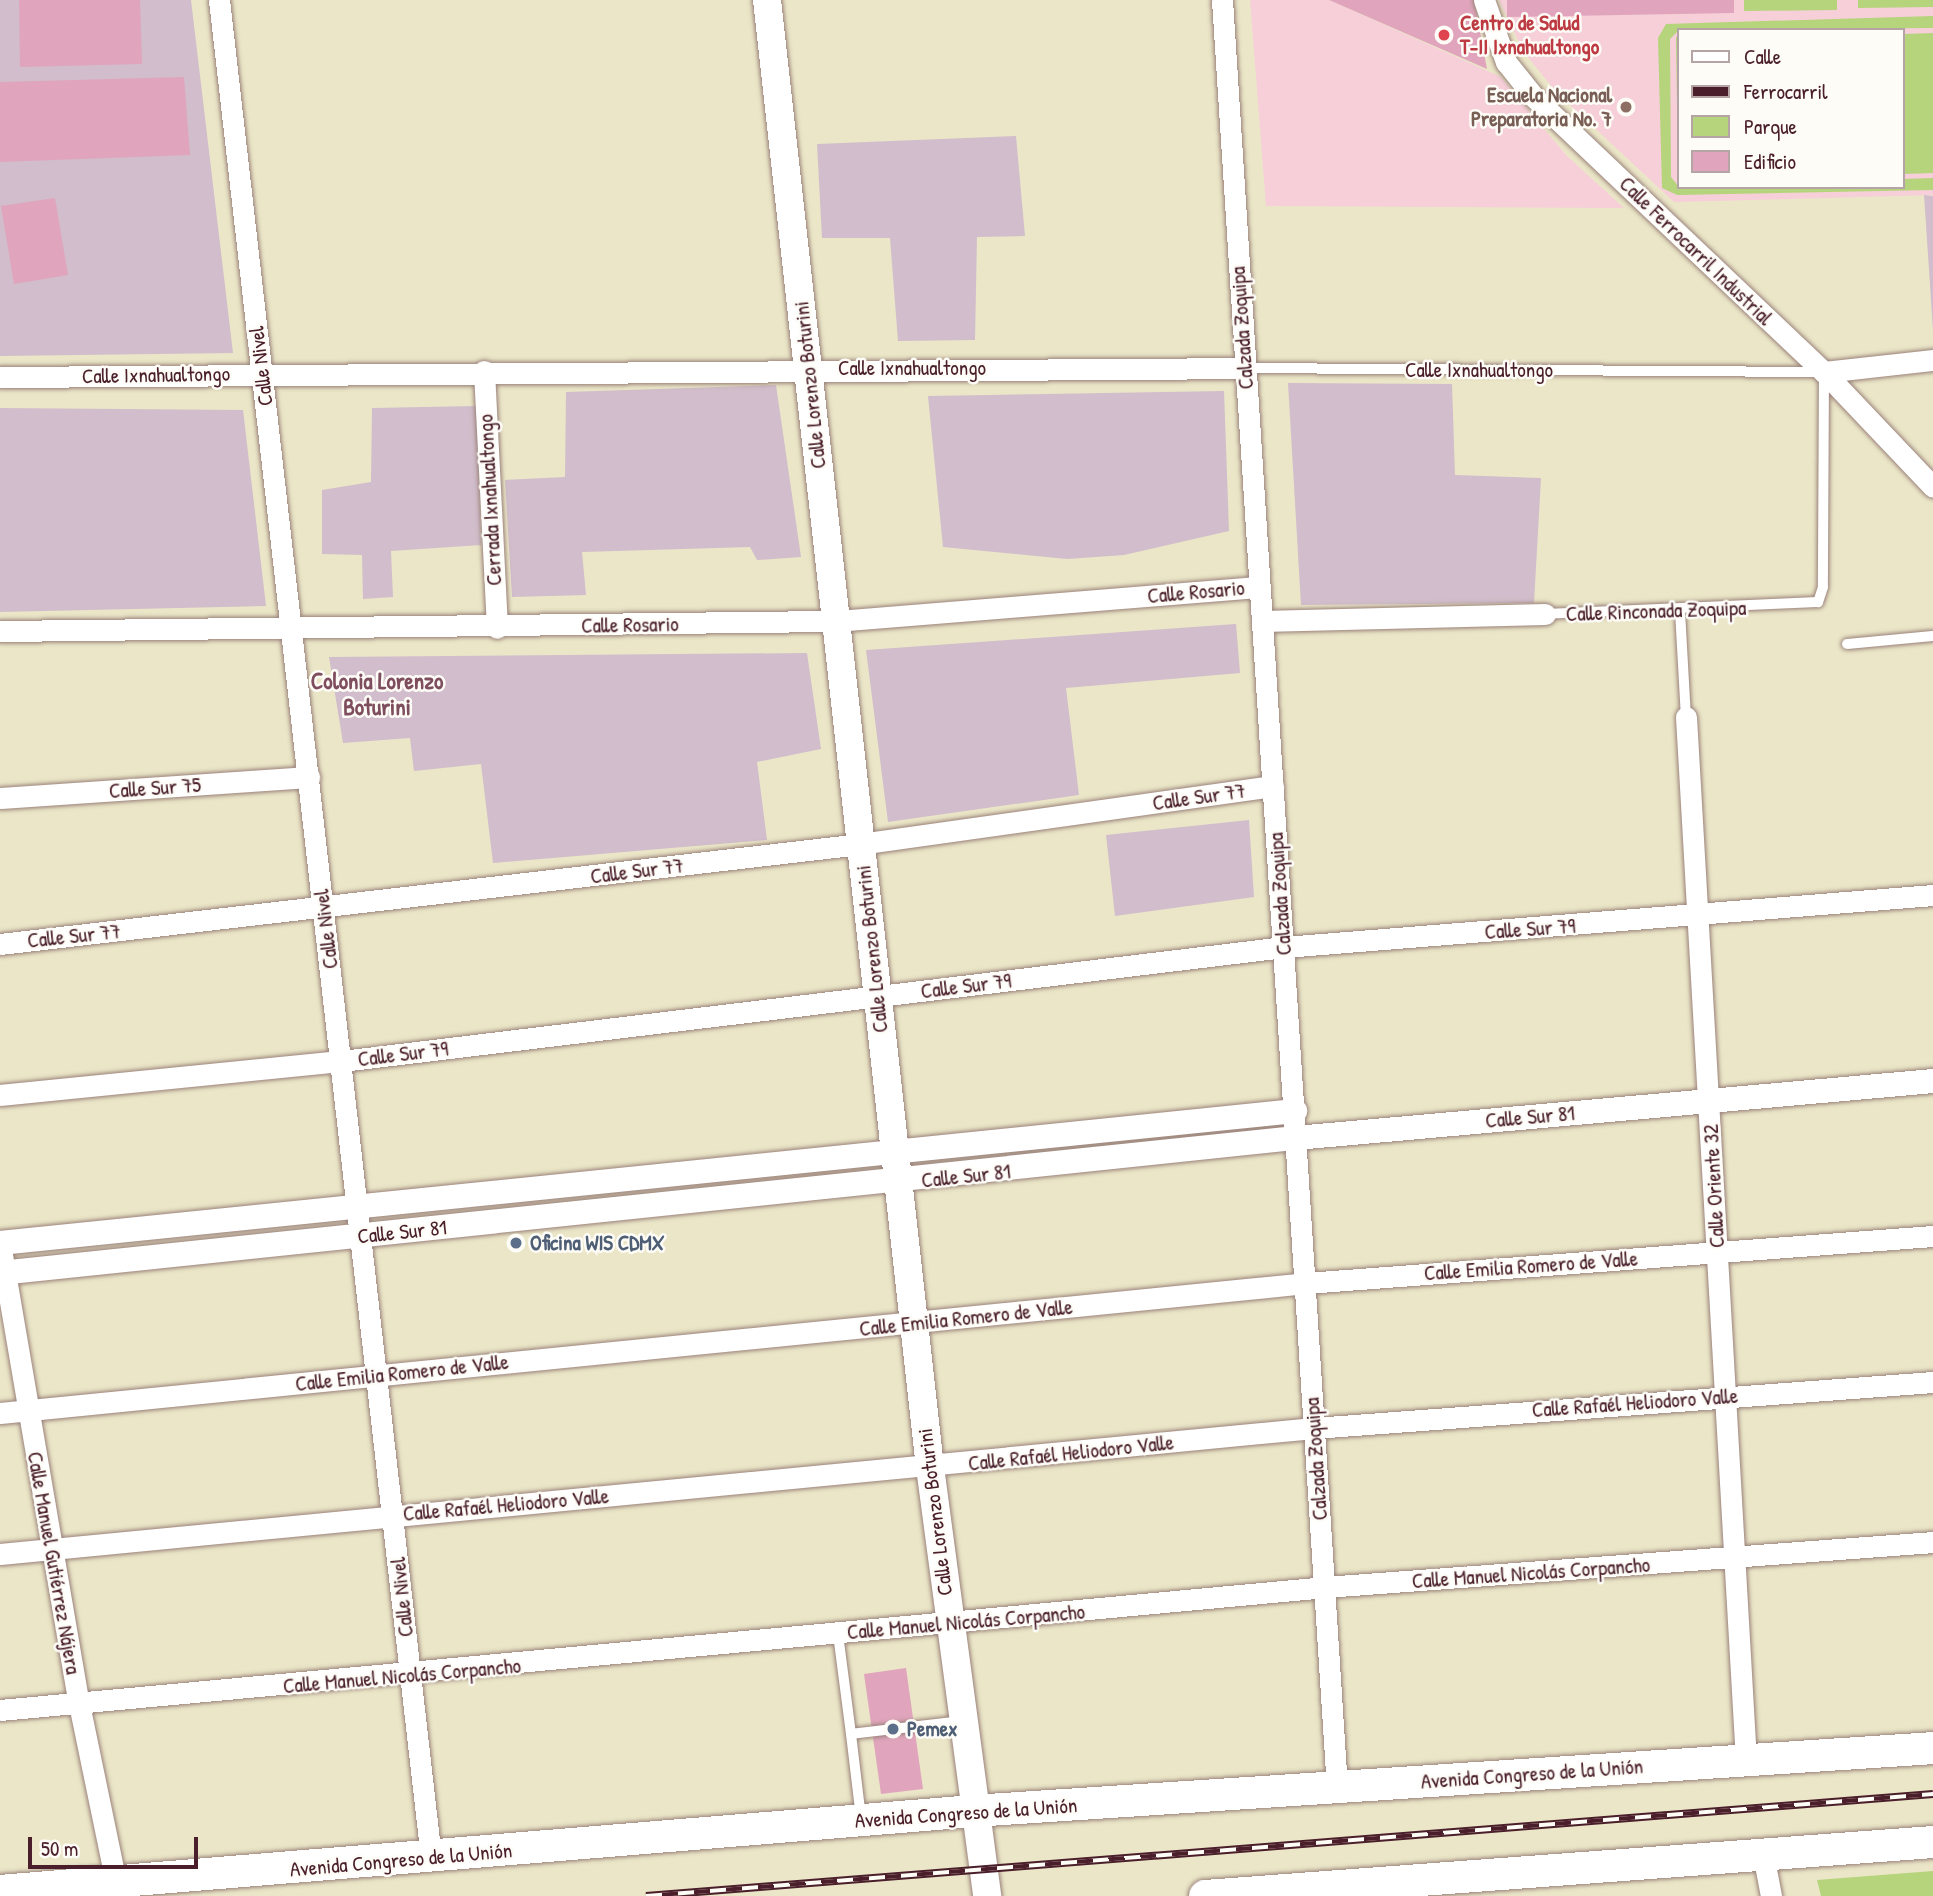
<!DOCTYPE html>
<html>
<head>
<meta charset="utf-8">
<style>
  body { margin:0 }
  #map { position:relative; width:1933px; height:1896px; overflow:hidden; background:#ebe6c8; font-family:"Patrick Hand",sans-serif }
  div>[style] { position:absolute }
  .built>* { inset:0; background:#f6cfd9 }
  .industrial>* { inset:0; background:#d1bdcb }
  .green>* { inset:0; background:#b5d47b }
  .building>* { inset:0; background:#e0a5bc }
  .roads { filter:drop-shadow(0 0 2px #9a827a) drop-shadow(0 0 2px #9a827a) }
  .service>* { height:10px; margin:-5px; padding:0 5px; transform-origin:5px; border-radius:5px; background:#fff }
  .minor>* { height:21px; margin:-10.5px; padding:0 10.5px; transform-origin:10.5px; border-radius:10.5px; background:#fff }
  .tertiary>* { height:24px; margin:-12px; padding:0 12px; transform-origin:12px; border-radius:12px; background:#fff }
  .secondary>* { height:28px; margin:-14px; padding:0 14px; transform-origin:14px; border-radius:14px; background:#fff }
  .primary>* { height:32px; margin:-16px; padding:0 16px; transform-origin:16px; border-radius:16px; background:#fff }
  .rail>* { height:8px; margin-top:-4px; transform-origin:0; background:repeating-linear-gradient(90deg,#fdfcf7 0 16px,#4a1f2b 0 32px); box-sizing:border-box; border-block:2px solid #4a1f2b }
  .dots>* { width:19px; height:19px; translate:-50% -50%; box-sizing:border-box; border:4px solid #fdfcf7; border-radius:50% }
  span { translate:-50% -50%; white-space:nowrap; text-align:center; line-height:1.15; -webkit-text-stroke:5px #fdfcf7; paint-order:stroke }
  .health-label { font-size:21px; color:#be3a42; font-weight:700 }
  .left { translate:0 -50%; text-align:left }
  .education-label { font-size:21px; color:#785e54; font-weight:700 }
  .right { translate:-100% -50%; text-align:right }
  .street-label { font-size:21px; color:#4a1f2b }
  .service-label { font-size:21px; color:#4e5e75; font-weight:700 }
  .neighbourhood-label { font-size:23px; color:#7e4e5e; font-weight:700 }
  .legend { position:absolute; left:1677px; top:28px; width:228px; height:161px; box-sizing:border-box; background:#fdfcf7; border:2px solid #b5a4a5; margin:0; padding:9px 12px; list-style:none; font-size:21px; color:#4a1f2b }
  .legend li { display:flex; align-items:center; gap:14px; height:35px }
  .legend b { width:35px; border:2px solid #b5a4a5 }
  .scale { position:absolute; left:28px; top:1837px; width:170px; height:32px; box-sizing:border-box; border:4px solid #4a1f2b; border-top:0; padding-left:9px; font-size:21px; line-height:24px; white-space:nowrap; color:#4a1f2b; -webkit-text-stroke:5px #fdfcf7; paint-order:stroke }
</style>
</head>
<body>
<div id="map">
  <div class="built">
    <div style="clip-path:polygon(1250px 0,1329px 0,1501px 77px,1566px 155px,1624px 208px,1266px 206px)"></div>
    <div style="clip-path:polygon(evenodd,1499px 0,1933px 0,1933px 195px,1674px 202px,1557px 93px,1523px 51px,1499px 0,1679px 30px,1903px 30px,1903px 187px,1679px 187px,1679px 30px)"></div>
  </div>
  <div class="industrial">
    <div style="clip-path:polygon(0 0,191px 0,233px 353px,0 356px)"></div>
    <div style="clip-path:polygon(1016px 136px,1025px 236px,977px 237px,975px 340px,898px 341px,890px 238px,822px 238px,817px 144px)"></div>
    <div style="clip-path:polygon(1924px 195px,1933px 196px,1933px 330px)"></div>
    <div style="clip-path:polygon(1288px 383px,1452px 384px,1455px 475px,1541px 478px,1534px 603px,1301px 605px)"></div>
    <div style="clip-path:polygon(776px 385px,801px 557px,757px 560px,750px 547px,582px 552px,586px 595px,512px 597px,505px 480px,565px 477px,566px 392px)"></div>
    <div style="clip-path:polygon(1224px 391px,1229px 531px,1124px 555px,1067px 559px,943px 547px,928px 396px)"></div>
    <div style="clip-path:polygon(477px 406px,481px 545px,391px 551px,393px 597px,363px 599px,362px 555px,322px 554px,322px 490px,371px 482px,372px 408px)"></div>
    <div style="clip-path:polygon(0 408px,243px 410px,266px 606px,0 612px)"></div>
    <div style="clip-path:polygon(1236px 624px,1240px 673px,1066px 688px,1079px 795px,888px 822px,866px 650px)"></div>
    <div style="clip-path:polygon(807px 653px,821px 749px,757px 762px,767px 840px,493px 863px,481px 764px,414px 771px,410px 738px,343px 743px,329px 657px)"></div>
    <div style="clip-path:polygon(1249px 820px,1254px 897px,1115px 916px,1106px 835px)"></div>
  </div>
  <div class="green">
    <div style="clip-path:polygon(1744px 0,1837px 0,1837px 10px,1744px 11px)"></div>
    <div style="clip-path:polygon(1858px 0,1933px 0,1933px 7px,1858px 8px)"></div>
    <div style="clip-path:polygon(1933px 16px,1933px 28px,1679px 30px,1670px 39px,1671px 177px,1679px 187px,1903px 187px,1903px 179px,1933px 178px,1933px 190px,1677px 195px,1662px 188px,1658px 38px,1666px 24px)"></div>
    <div style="clip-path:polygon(1933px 33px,1933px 173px,1903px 174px,1903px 34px)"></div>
    <div style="clip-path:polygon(1676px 37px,1679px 37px,1679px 177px,1678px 177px)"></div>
    <div style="clip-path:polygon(1933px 1871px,1933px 1896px,1821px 1896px,1817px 1880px)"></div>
  </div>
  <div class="building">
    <div style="clip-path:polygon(19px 0,140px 0,142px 64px,20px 67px)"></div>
    <div style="clip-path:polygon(1329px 0,1474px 0,1487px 69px)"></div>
    <div style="clip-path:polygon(1507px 0,1734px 0,1734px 13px,1507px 17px)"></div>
    <div style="clip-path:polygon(184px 77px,190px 155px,0 162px,0 82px)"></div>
    <div style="clip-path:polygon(55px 198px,68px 275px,14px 284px,1px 206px)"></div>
    <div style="clip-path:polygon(906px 1668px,923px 1789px,881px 1794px,864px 1674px)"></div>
  </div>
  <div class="roads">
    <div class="service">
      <div style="left:1244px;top:368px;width:580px;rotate:0.4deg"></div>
      <div style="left:1824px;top:372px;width:215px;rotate:90.3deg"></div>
      <div style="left:1823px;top:587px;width:16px;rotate:108deg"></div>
      <div style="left:1818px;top:602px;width:273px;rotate:177.5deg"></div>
      <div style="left:1680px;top:611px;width:106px;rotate:86.8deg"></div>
      <div style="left:1847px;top:644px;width:86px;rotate:-5.3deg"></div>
      <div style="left:838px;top:1634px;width:101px;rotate:82.6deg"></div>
      <div style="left:861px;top:1818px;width:85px;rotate:-96.8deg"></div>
      <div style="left:851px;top:1734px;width:111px;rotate:-6.7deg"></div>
    </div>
    <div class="minor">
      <div style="left:219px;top:0;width:1870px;rotate:83.49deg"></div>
      <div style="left:1222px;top:0;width:1791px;rotate:86.32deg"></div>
      <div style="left:1484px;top:0;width:66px;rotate:70.5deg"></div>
      <div style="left:1506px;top:62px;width:45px;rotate:51.3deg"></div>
      <div style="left:1534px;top:97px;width:400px;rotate:43.5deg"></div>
      <div style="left:1824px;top:372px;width:158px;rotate:46.5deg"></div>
      <div style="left:484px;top:371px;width:257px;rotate:87.1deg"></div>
      <div style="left:1824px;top:372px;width:110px;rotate:-6.3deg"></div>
      <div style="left:0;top:377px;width:1244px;rotate:-0.41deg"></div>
      <div style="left:1262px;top:621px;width:283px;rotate:-1.4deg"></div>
      <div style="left:0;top:631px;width:836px;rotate:-0.69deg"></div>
      <div style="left:836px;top:621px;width:425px;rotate:-4.6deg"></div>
      <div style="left:1686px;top:717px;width:1045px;rotate:86.71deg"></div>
      <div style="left:0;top:798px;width:310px;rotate:-3.9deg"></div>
      <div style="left:0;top:944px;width:866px;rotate:-6.63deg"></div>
      <div style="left:860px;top:844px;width:417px;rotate:-8deg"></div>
      <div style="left:0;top:1095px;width:344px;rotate:-5.7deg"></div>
      <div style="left:342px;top:1061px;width:949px;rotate:-6.9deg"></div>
      <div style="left:1284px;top:947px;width:651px;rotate:-4.58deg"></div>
      <div style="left:0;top:1243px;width:468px;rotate:80.3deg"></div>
      <div style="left:79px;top:1704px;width:182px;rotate:78.3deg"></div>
      <div style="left:0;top:1413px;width:1312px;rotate:-5.68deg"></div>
      <div style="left:1306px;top:1283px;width:629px;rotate:-4.29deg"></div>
      <div style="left:0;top:1554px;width:1320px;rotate:-5.48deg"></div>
      <div style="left:1314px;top:1428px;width:621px;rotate:-4.25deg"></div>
      <div style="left:0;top:1710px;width:1331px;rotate:-5.3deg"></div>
      <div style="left:1325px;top:1587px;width:610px;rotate:-4.23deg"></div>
      <div style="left:1763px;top:1854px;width:43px;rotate:79.2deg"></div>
    </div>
    <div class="tertiary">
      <div style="left:0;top:1243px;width:1302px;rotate:-5.82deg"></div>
      <div style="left:0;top:1273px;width:1303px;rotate:-5.95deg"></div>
      <div style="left:1296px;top:1138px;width:640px;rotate:-5.11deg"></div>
    </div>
    <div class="secondary">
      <div style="left:767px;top:0;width:1476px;rotate:83.66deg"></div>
      <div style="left:930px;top:1467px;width:433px;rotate:82.4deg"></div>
    </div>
    <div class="primary">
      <div style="left:0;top:1891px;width:976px;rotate:-4.7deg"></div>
      <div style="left:973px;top:1811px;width:962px;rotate:-3.75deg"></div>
      <div style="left:1205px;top:1896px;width:730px;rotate:-4.24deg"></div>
    </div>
  </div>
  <div class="rail">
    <div style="left:646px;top:1896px;width:1291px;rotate:-4.53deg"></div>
  </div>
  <div class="dots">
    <div style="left:1444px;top:35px;background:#e0444e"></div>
    <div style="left:1626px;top:107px;background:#8d6e63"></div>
    <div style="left:516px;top:1243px;background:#5c6f8a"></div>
    <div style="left:893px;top:1729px;background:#5c6f8a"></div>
  </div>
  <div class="health-label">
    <span class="left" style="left:1460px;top:35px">Centro de Salud<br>T-II Ixnahualtongo</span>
  </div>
  <div class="education-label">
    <span class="right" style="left:1612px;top:107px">Escuela Nacional<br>Preparatoria No. 7</span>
  </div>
  <div class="street-label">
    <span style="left:1696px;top:251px;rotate:44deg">Calle Ferrocarril Industrial</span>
    <span style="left:1242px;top:328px;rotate:-94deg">Calzada Zoquipa</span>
    <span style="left:261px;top:366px;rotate:-97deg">Calle Nivel</span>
    <span style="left:912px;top:368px">Calle Ixnahualtongo</span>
    <span style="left:1479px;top:370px">Calle Ixnahualtongo</span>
    <span style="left:156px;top:375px;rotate:-1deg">Calle Ixnahualtongo</span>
    <span style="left:810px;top:385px;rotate:-96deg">Calle Lorenzo Boturini</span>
    <span style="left:490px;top:500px;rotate:-93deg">Cerrada Ixnahualtongo</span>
    <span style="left:1196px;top:592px;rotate:-5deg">Calle Rosario</span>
    <span style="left:1656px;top:611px;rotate:-2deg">Calle Rinconada Zoquipa</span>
    <span style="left:630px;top:625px;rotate:-1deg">Calle Rosario</span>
    <span style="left:155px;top:788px;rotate:-4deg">Calle Sur 75</span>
    <span style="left:1199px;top:797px;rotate:-8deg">Calle Sur 77</span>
    <span style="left:637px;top:871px;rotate:-7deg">Calle Sur 77</span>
    <span style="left:1280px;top:894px;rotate:-94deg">Calzada Zoquipa</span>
    <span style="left:326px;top:929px;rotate:-97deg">Calle Nivel</span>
    <span style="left:1530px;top:929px;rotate:-4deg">Calle Sur 79</span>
    <span style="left:74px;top:936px;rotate:-6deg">Calle Sur 77</span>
    <span style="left:872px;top:949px;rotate:-96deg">Calle Lorenzo Boturini</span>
    <span style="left:966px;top:986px;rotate:-7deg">Calle Sur 79</span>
    <span style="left:403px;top:1054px;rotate:-7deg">Calle Sur 79</span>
    <span style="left:1530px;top:1117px;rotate:-5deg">Calle Sur 81</span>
    <span style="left:966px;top:1176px;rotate:-6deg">Calle Sur 81</span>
    <span style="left:1714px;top:1186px;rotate:-93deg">Calle Oriente 32</span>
    <span style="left:402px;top:1232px;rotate:-6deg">Calle Sur 81</span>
    <span style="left:1531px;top:1266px;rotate:-4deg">Calle Emilia Romero de Valle</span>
    <span style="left:966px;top:1318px;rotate:-6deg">Calle Emilia Romero de Valle</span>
    <span style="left:402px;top:1373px;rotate:-6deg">Calle Emilia Romero de Valle</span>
    <span style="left:1635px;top:1403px;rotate:-4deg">Calle Rafaél Heliodoro Valle</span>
    <span style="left:1071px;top:1453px;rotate:-6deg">Calle Rafaél Heliodoro Valle</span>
    <span style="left:1316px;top:1459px;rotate:-94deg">Calzada Zoquipa</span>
    <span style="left:506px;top:1505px;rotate:-5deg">Calle Rafaél Heliodoro Valle</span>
    <span style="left:935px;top:1512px;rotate:-97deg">Calle Lorenzo Boturini</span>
    <span style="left:54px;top:1563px;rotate:80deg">Calle Manuel Gutiérrez Nájera</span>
    <span style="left:1531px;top:1573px;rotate:-4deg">Calle Manuel Nicolás Corpancho</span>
    <span style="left:402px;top:1597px;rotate:-96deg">Calle Nivel</span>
    <span style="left:966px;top:1622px;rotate:-5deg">Calle Manuel Nicolás Corpancho</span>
    <span style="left:402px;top:1676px;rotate:-5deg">Calle Manuel Nicolás Corpancho</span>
    <span style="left:1532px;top:1774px;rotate:-4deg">Avenida Congreso de la Unión</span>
    <span style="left:966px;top:1813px;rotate:-4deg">Avenida Congreso de la Unión</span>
    <span style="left:401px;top:1860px;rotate:-5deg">Avenida Congreso de la Unión</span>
  </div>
  <div class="service-label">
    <span class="left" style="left:530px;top:1243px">Oficina WIS CDMX</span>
    <span class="left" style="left:907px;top:1729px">Pemex</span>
  </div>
  <div class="neighbourhood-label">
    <span style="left:377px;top:694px">Colonia Lorenzo<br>Boturini</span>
  </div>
  <ul class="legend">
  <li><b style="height:9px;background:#fff"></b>Calle</li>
  <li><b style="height:9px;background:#4a1f2b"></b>Ferrocarril</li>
  <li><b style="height:19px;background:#b5d47b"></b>Parque</li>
  <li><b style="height:19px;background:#e0a5bc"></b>Edificio</li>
  </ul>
  <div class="scale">50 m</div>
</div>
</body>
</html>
